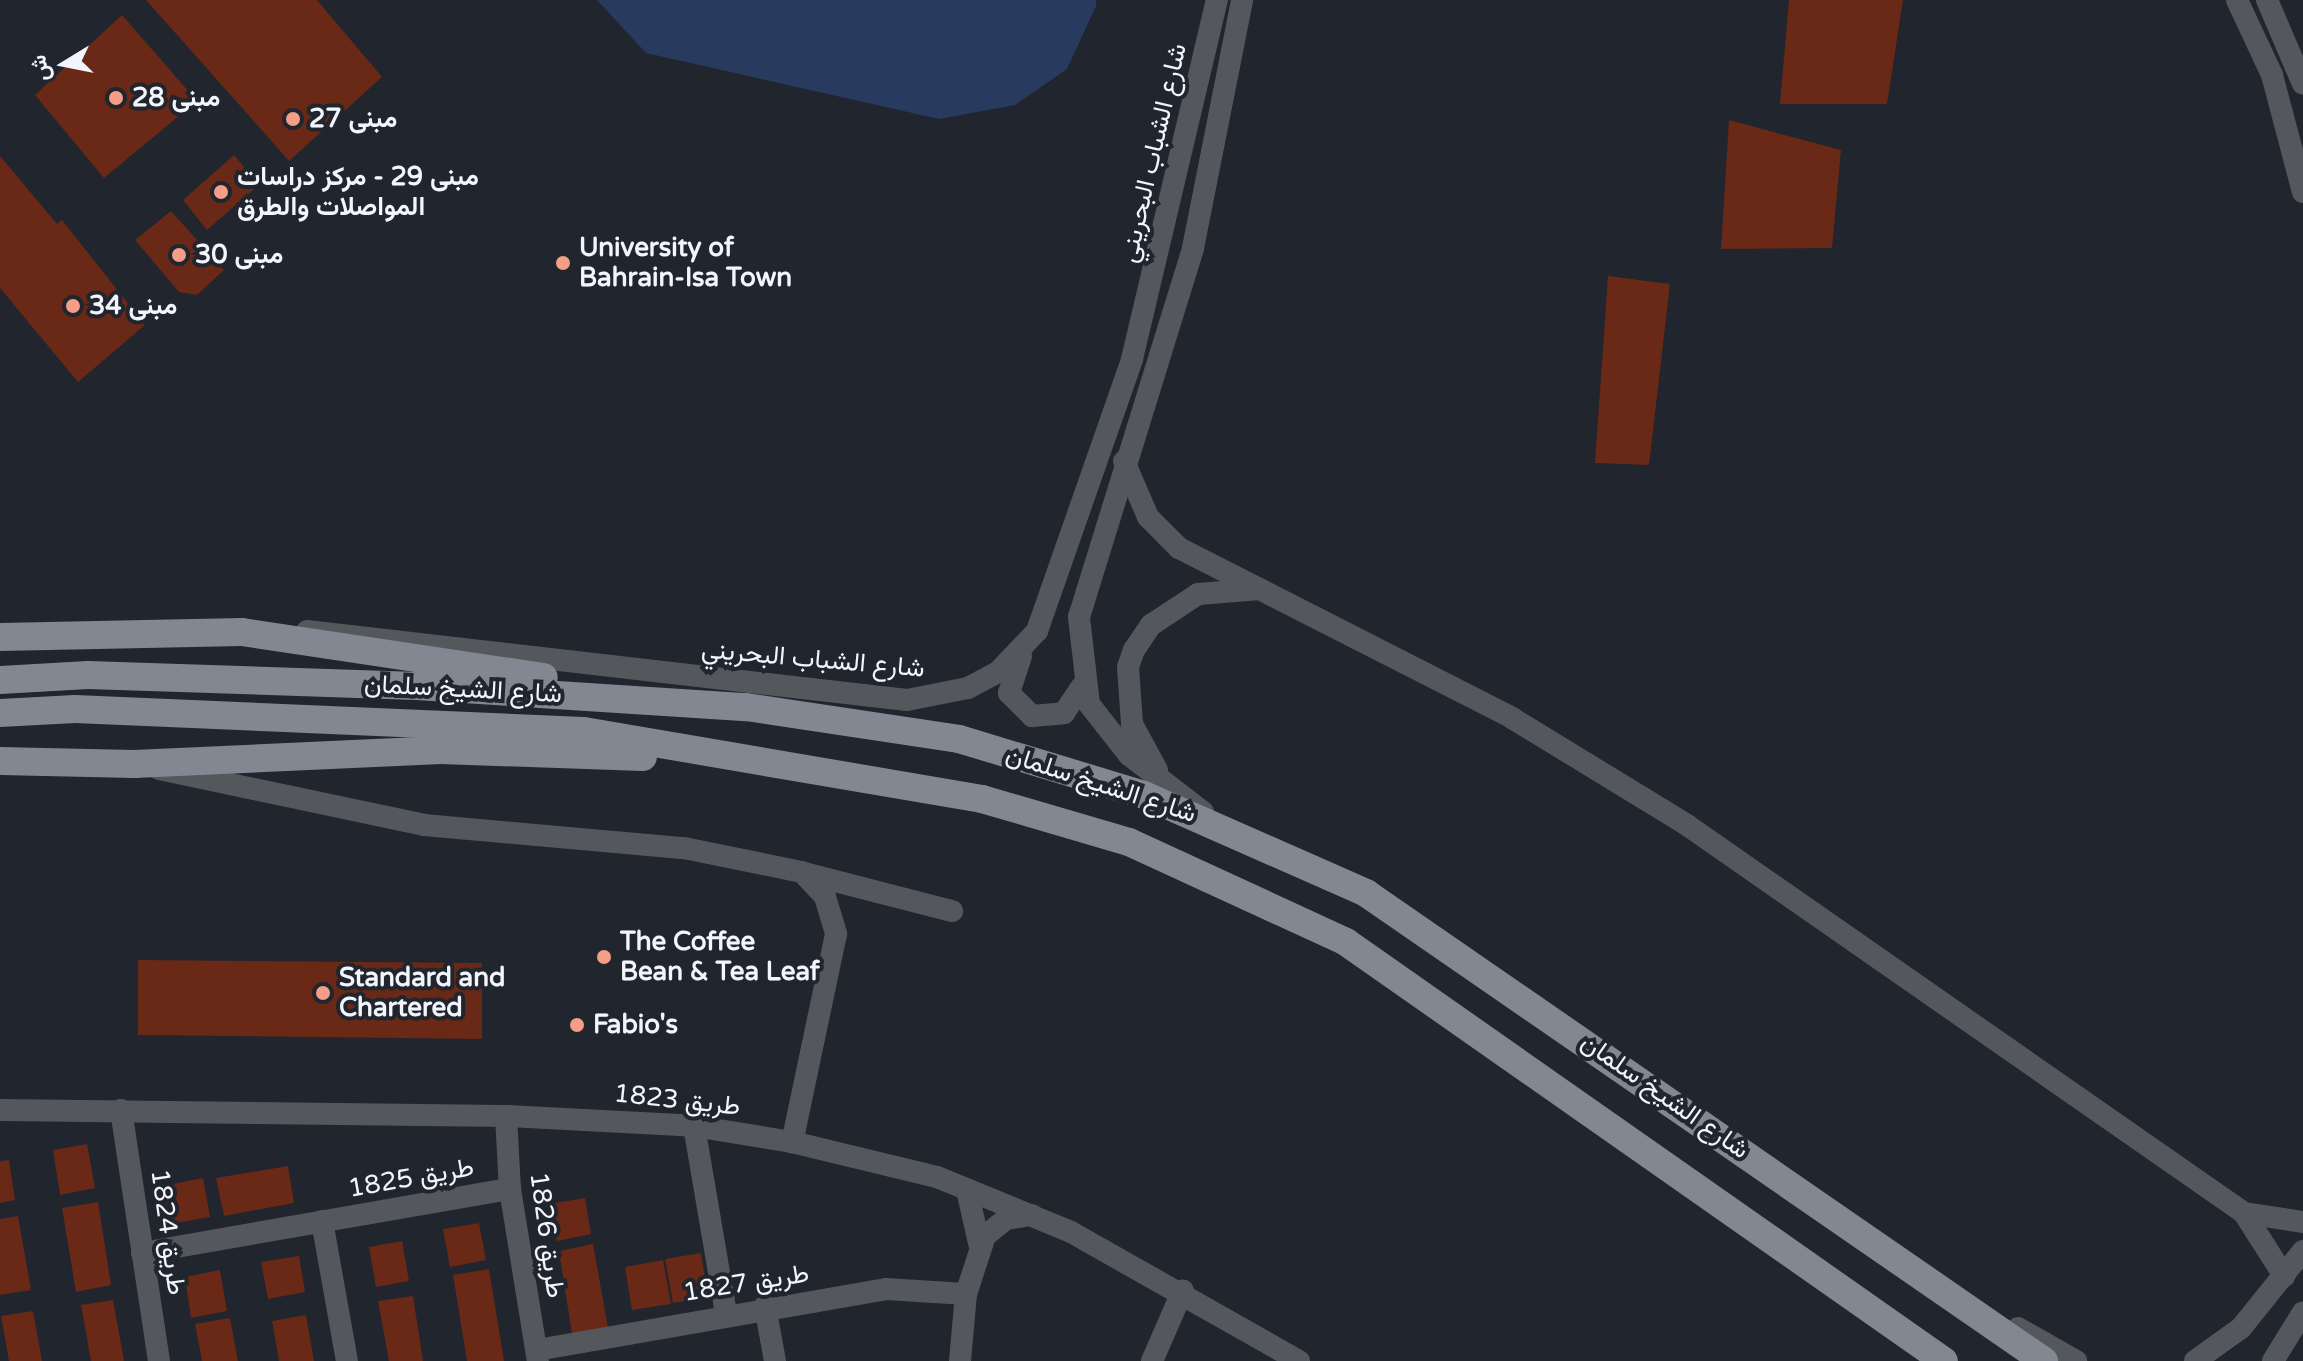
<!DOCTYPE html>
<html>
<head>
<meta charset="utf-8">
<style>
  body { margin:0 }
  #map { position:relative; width:2303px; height:1361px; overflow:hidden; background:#20252e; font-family:"Varela Round",Vazirmatn,sans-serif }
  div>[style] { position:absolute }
  .green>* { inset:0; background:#283b5e }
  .building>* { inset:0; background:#6a2816 }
  .minor>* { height:22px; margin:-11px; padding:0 11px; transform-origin:11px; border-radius:11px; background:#54575b }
  .major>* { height:28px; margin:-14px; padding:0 14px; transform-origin:14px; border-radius:14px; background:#828891 }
  .dots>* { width:22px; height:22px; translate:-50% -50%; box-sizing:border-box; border:4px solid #20252e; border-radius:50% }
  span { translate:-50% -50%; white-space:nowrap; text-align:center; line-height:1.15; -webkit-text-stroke:8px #20252e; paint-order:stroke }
  .poi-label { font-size:26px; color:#f2f5fb; font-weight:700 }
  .left { translate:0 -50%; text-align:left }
  .street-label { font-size:26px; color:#f2f5fb }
  .north { position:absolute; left:24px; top:24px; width:80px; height:80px; -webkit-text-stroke:6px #20252e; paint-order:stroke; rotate:260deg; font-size:22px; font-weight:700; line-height:32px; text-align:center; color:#f2f5fb }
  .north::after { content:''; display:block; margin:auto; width:28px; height:36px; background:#f2f5fb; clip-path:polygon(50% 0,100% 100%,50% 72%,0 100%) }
</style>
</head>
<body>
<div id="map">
  <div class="green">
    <div style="clip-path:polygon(597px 0,1096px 0,1096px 6px,1067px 69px,1015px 105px,939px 119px,646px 53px)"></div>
  </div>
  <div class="building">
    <div style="clip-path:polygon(146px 0,317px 0,382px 77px,289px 161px)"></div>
    <div style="clip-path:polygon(1789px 0,1903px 0,1887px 104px,1780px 104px)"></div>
    <div style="clip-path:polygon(122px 15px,197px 101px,104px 178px,35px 95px)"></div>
    <div style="clip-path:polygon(1729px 120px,1841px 150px,1832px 248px,1721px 249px)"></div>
    <div style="clip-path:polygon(234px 155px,259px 185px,207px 230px,183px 200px)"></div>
    <div style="clip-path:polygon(0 156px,57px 224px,62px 220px,145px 325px,78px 382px,0 288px)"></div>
    <div style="clip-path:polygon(171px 211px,224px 270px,197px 295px,179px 292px,135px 240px)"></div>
    <div style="clip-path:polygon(1608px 276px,1670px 284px,1649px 465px,1595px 463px)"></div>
    <div style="clip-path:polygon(138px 960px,482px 963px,482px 1039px,138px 1035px)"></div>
    <div style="clip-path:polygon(87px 1144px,95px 1188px,60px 1195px,53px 1150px)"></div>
    <div style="clip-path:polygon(9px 1160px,15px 1200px,0 1203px,0 1161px)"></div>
    <div style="clip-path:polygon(288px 1166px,294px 1203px,224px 1216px,216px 1178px)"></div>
    <div style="clip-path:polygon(203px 1178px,210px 1217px,170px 1224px,163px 1186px)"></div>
    <div style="clip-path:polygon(585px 1198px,591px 1234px,557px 1241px,549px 1204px)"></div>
    <div style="clip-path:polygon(98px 1202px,111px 1285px,76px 1292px,62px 1208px)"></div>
    <div style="clip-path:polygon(18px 1216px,31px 1290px,0 1295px,0 1219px)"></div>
    <div style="clip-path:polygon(479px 1223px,486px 1260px,450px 1267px,443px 1229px)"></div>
    <div style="clip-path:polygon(402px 1241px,409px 1281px,376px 1287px,369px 1247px)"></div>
    <div style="clip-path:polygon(593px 1244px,608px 1328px,572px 1334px,559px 1251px)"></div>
    <div style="clip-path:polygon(701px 1253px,708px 1297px,673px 1303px,665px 1259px)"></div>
    <div style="clip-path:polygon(299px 1256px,305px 1292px,268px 1299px,261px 1262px)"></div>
    <div style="clip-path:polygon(663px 1260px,671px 1304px,632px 1310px,625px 1267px)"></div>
    <div style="clip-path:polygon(489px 1269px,504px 1361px,467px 1361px,453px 1275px)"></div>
    <div style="clip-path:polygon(220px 1270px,227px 1311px,191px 1318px,185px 1277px)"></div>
    <div style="clip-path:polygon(413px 1296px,423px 1361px,389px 1361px,378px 1301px)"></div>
    <div style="clip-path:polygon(113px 1300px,124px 1361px,91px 1361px,81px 1305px)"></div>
    <div style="clip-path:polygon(33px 1311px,42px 1361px,9px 1361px,1px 1316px)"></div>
    <div style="clip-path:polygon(306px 1315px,314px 1361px,279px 1361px,272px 1321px)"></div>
    <div style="clip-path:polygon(230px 1318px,238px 1361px,202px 1361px,195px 1324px)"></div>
  </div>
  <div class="minor">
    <div style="left:2237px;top:0;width:83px;rotate:65deg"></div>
    <div style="left:2272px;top:75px;width:121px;rotate:75.2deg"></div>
    <div style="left:2267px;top:0;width:91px;rotate:66.8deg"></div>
    <div style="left:1124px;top:461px;width:61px;rotate:66.8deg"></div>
    <div style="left:1148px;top:517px;width:44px;rotate:45deg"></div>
    <div style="left:1179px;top:548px;width:374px;rotate:27deg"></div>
    <div style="left:1512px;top:718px;width:205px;rotate:31.4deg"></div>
    <div style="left:1687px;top:825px;width:679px;rotate:34.86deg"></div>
    <div style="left:2244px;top:1213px;width:75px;rotate:57.6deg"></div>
    <div style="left:307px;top:631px;width:604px;rotate:6.56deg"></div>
    <div style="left:907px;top:700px;width:62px;rotate:-11.1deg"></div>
    <div style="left:968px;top:688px;width:34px;rotate:-28deg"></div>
    <div style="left:998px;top:672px;width:57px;rotate:-46.4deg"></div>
    <div style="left:1037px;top:631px;width:288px;rotate:-70.7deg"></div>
    <div style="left:1132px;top:359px;width:369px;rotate:-76.7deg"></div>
    <div style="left:1021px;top:656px;width:39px;rotate:108deg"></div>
    <div style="left:1009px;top:693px;width:33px;rotate:45deg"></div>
    <div style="left:1032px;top:716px;width:32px;rotate:-5deg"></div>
    <div style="left:1064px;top:713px;width:32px;rotate:-56deg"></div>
    <div style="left:159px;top:769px;width:271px;rotate:11.9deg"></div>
    <div style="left:424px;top:825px;width:261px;rotate:5.1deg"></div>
    <div style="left:684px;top:848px;width:120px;rotate:11.5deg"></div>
    <div style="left:802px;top:872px;width:34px;rotate:47deg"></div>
    <div style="left:825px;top:897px;width:39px;rotate:73deg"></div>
    <div style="left:836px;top:934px;width:213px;rotate:101.9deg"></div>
    <div style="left:1157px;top:770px;width:52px;rotate:-118.5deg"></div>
    <div style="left:1132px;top:724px;width:57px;rotate:-94deg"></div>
    <div style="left:1128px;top:667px;width:18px;rotate:-71deg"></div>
    <div style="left:1134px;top:650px;width:30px;rotate:-56deg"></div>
    <div style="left:1151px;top:625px;width:56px;rotate:-33.4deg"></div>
    <div style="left:1198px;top:594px;width:62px;rotate:-4.6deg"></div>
    <div style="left:1203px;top:812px;width:93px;rotate:-142.4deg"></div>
    <div style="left:1129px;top:755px;width:65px;rotate:-128.1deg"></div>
    <div style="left:1089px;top:704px;width:88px;rotate:-96.6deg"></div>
    <div style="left:1079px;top:617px;width:386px;rotate:-72.8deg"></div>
    <div style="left:1193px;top:248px;width:253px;rotate:-78.8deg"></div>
    <div style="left:804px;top:873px;width:153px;rotate:14.4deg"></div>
    <div style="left:0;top:1110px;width:506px;rotate:0.68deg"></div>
    <div style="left:506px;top:1116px;width:188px;rotate:3deg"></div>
    <div style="left:694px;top:1126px;width:99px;rotate:9.3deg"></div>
    <div style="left:792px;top:1142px;width:149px;rotate:13.6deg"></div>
    <div style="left:937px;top:1177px;width:145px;rotate:22.3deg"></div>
    <div style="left:1071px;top:1232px;width:262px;rotate:29.5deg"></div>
    <div style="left:121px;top:1110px;width:254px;rotate:81.4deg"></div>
    <div style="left:506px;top:1116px;width:73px;rotate:86.9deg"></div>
    <div style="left:510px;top:1189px;width:174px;rotate:80.8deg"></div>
    <div style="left:694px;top:1126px;width:190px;rotate:80.3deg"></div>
    <div style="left:967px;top:1190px;width:58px;rotate:77.2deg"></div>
    <div style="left:2244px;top:1213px;width:60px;rotate:8.7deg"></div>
    <div style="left:322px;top:1221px;width:142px;rotate:79.9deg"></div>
    <div style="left:142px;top:1253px;width:374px;rotate:-9.9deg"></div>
    <div style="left:765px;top:1306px;width:56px;rotate:79.7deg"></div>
    <div style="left:2018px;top:1328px;width:67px;rotate:29.6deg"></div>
    <div style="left:537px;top:1350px;width:354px;rotate:-9.9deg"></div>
    <div style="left:886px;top:1289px;width:80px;rotate:3.6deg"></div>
    <div style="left:960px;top:1361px;width:67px;rotate:-84.9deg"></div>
    <div style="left:966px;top:1294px;width:61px;rotate:-71.9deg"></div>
    <div style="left:985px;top:1236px;width:27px;rotate:-39deg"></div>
    <div style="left:1006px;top:1219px;width:26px;rotate:-9deg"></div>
    <div style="left:1152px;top:1361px;width:77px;rotate:-66.4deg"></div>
    <div style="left:2195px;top:1361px;width:57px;rotate:-35.7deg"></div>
    <div style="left:2241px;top:1328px;width:99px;rotate:-51.2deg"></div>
    <div style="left:2273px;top:1361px;width:57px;rotate:-58.5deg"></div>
  </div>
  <div class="major">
    <div style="left:0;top:637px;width:242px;rotate:-1.2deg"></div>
    <div style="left:242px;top:632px;width:305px;rotate:8.5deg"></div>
    <div style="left:0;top:680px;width:88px;rotate:-3.3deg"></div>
    <div style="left:88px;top:675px;width:329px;rotate:1.9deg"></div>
    <div style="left:417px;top:686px;width:330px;rotate:3.7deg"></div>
    <div style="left:746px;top:707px;width:215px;rotate:8.5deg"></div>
    <div style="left:959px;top:739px;width:193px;rotate:16.8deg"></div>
    <div style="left:1144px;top:795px;width:243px;rotate:23.8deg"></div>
    <div style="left:1366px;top:893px;width:824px;rotate:34.62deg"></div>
    <div style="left:0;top:713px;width:75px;rotate:-3.1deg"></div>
    <div style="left:75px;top:709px;width:509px;rotate:2.47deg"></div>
    <div style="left:584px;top:731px;width:404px;rotate:9.7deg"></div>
    <div style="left:982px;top:799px;width:153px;rotate:16.3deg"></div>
    <div style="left:1129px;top:842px;width:239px;rotate:24.7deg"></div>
    <div style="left:1346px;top:942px;width:730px;rotate:35.02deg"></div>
    <div style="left:0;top:761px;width:134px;rotate:1.3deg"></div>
    <div style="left:134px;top:764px;width:307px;rotate:-2.6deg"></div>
    <div style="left:441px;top:750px;width:202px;rotate:2deg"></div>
  </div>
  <div class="dots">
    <div style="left:116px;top:98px;background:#f49e87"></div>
    <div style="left:293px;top:119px;background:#f49e87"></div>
    <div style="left:221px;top:192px;background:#f49e87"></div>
    <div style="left:179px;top:255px;background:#f49e87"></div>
    <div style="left:563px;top:263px;background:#f49e87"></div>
    <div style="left:73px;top:306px;background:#f49e87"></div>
    <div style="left:604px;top:957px;background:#f49e87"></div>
    <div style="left:323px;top:993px;background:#f49e87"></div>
    <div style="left:577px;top:1025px;background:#f49e87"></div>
  </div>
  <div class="poi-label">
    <span class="left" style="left:132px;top:98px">مبنى 28</span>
    <span class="left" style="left:309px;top:119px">مبنى 27</span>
    <span class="left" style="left:237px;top:192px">مبنى 29 - مركز دراسات<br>المواصلات والطرق</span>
    <span class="left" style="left:579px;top:263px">University of<br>Bahrain-Isa Town</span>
    <span class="left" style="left:195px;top:255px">مبنى 30</span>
    <span class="left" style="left:89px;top:306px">مبنى 34</span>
    <span class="left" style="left:620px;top:957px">The Coffee<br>Bean &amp; Tea Leaf</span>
    <span class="left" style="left:339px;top:993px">Standard and<br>Chartered</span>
    <span class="left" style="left:593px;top:1025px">Fabio's</span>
  </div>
  <div class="street-label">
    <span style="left:1153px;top:153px;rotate:-77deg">شارع الشباب البحريني</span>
    <span style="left:813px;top:659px;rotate:5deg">شارع الشباب البحريني</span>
    <span style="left:463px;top:689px;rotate:3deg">شارع الشيخ سلمان</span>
    <span style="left:1101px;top:784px;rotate:18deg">شارع الشيخ سلمان</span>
    <span style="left:1665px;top:1096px;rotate:35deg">شارع الشيخ سلمان</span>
    <span style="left:677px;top:1100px;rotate:6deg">طريق 1823</span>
    <span style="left:411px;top:1178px;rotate:-10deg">طريق 1825</span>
    <span style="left:168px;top:1232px;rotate:82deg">طريق 1824</span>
    <span style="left:547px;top:1235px;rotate:82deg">طريق 1826</span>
    <span style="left:746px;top:1283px;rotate:-9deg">طريق 1827</span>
  </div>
  <div class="north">ش</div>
</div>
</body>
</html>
